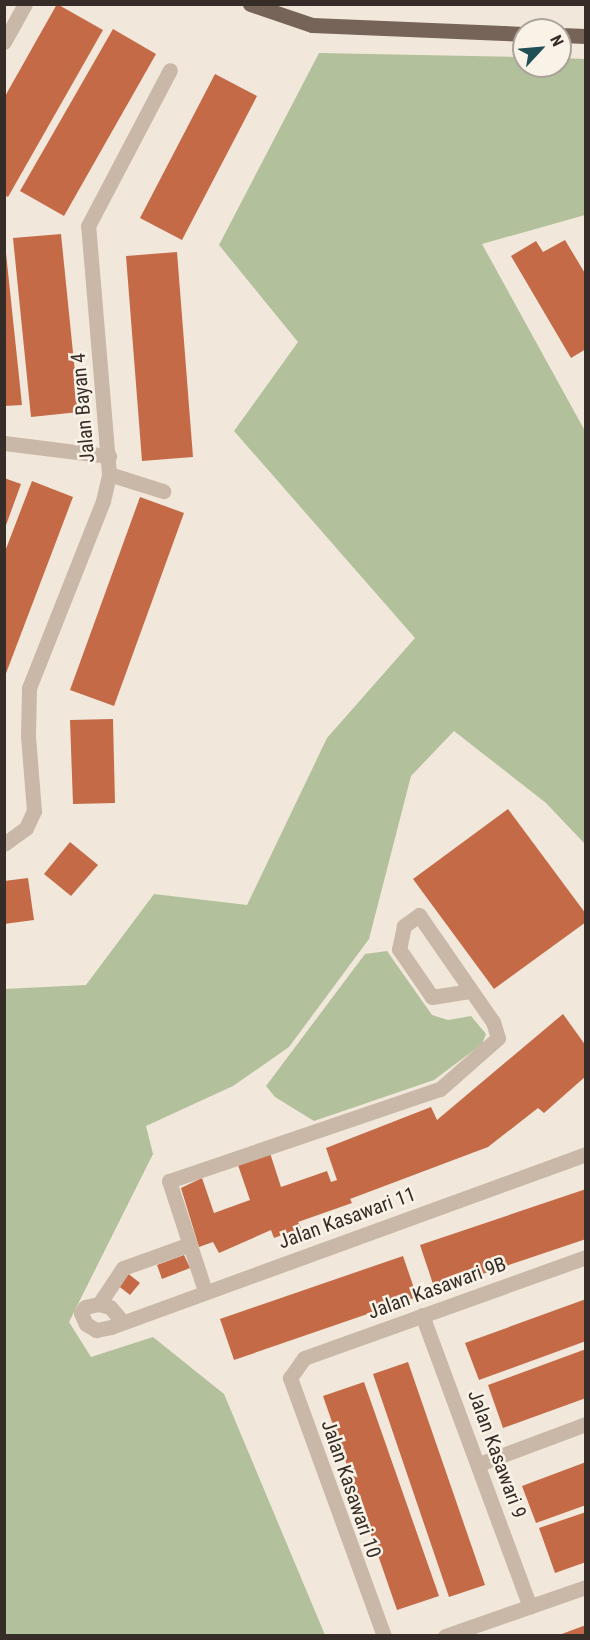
<!DOCTYPE html>
<html>
<head>
<meta charset="utf-8">
<style>
  body { margin:0 }
  #map { position:relative; width:590px; height:1640px; overflow:hidden; background:#f1e8db; font-family:"Roboto Condensed",sans-serif }
  div>[style] { position:absolute }
  .green>* { inset:0; background:#b2c09b }
  .building>* { inset:0; background:#c46a46 }
  .minor>* { height:15px; margin:-7.5px; padding:0 7.5px; transform-origin:7.5px; border-radius:7.5px; background:#c9b8a7 }
  .major>* { height:15px; margin:-7.5px; padding:0 7.5px; transform-origin:7.5px; border-radius:7.5px; background:#776459 }
  span { translate:-50% -50%; white-space:nowrap; text-align:center; line-height:1.15; -webkit-text-stroke:5px #f9f2e7; paint-order:stroke }
  .street-label { font-size:20px; color:#362d28 }
  .frame { position:absolute; inset:0; border:6px solid #362d28; pointer-events:none }
  .north { position:absolute; left:512px; top:18px; width:60px; height:60px; box-sizing:border-box; background:#f9f2e7; border:2px solid #aba39b; border-radius:50%; rotate:64deg; font-size:16px; font-weight:700; line-height:24px; text-align:center; color:#362d28 }
  .north::after { content:''; display:block; margin:auto; width:21px; height:27px; background:#1e5056; clip-path:polygon(50% 0,100% 100%,50% 72%,0 100%) }
</style>
</head>
<body>
<div id="map">
  <div class="green">
    <div style="clip-path:polygon(319px 53px,524px 57px,524px 66px,560px 66px,560px 58px,585px 59px,585px 215px,482px 244px,585px 431px,585px 844px,546px 803px,454px 731px,411px 776px,369px 939px,289px 1047px,233px 1086px,146px 1126px,153px 1154px,69px 1322px,91px 1357px,153px 1337px,224px 1394px,325px 1635px,5px 1635px,4px 989px,86px 985px,154px 894px,247px 905px,327px 738px,415px 638px,234px 431px,298px 342px,219px 245px)"></div>
    <div style="clip-path:polygon(387px 951px,432px 1015px,448px 1020px,471px 1016px,486px 1034px,482px 1044px,434px 1080px,314px 1121px,275px 1097px,266px 1086px,365px 954px)"></div>
  </div>
  <div class="building">
    <div style="clip-path:polygon(57px 4px,103px 30px,8px 197px,4px 195px,4px 98px)"></div>
    <div style="clip-path:polygon(113px 29px,156px 54px,64px 216px,20px 191px)"></div>
    <div style="clip-path:polygon(215px 74px,257px 96px,182px 240px,140px 218px)"></div>
    <div style="clip-path:polygon(4px 234px,22px 405px,4px 406px)"></div>
    <div style="clip-path:polygon(61px 234px,79px 412px,31px 417px,13px 238px)"></div>
    <div style="clip-path:polygon(565px 240px,586px 275px,586px 349px,571px 358px,511px 256px,536px 241px,543px 252px)"></div>
    <div style="clip-path:polygon(177px 252px,193px 457px,142px 461px,126px 256px)"></div>
    <div style="clip-path:polygon(4px 478px,21px 484px,5px 528px,4px 528px)"></div>
    <div style="clip-path:polygon(32px 481px,73px 497px,5px 676px,4px 554px)"></div>
    <div style="clip-path:polygon(140px 497px,184px 513px,114px 706px,70px 690px)"></div>
    <div style="clip-path:polygon(113px 719px,115px 803px,73px 804px,70px 720px)"></div>
    <div style="clip-path:polygon(508px 809px,586px 914px,586px 922px,494px 989px,413px 879px)"></div>
    <div style="clip-path:polygon(70px 842px,98px 865px,71px 896px,44px 874px)"></div>
    <div style="clip-path:polygon(28px 878px,34px 920px,4px 924px,4px 881px)"></div>
    <div style="clip-path:polygon(563px 1014px,586px 1046px,586px 1076px,544px 1113px,538px 1108px,488px 1147px,350px 1199px,352px 1203px,298px 1222px,301px 1228px,274px 1238px,271px 1230px,219px 1253px,213px 1242px,199px 1247px,181px 1188px,202px 1178px,214px 1213px,250px 1200px,238px 1165px,270px 1153px,281px 1187px,327px 1171px,331px 1182px,337px 1180px,326px 1148px,431px 1107px,437px 1120px)"></div>
    <div style="clip-path:polygon(586px 1189px,586px 1239px,435px 1290px,420px 1245px)"></div>
    <div style="clip-path:polygon(184px 1255px,190px 1268px,162px 1279px,157px 1265px)"></div>
    <div style="clip-path:polygon(403px 1256px,417px 1297px,234px 1360px,220px 1319px)"></div>
    <div style="clip-path:polygon(126px 1272px,140px 1283px,130px 1295px,116px 1284px)"></div>
    <div style="clip-path:polygon(586px 1299px,586px 1341px,479px 1380px,465px 1343px)"></div>
    <div style="clip-path:polygon(586px 1349px,586px 1398px,503px 1428px,488px 1385px)"></div>
    <div style="clip-path:polygon(408px 1362px,485px 1585px,449px 1597px,373px 1374px)"></div>
    <div style="clip-path:polygon(364px 1382px,439px 1596px,397px 1610px,323px 1396px)"></div>
    <div style="clip-path:polygon(586px 1462px,586px 1505px,536px 1523px,522px 1486px)"></div>
    <div style="clip-path:polygon(586px 1512px,586px 1562px,555px 1573px,539px 1528px)"></div>
    <div style="clip-path:polygon(586px 1625px,586px 1636px,559px 1636px,559px 1635px)"></div>
  </div>
  <div class="minor">
    <div style="left:4px;top:42px;width:43px;rotate:-61.1deg"></div>
    <div style="left:4px;top:443px;width:106px;rotate:7.1deg"></div>
    <div style="left:109px;top:474px;width:57px;rotate:17.5deg"></div>
    <div style="left:4px;top:844px;width:27px;rotate:-36deg"></div>
    <div style="left:26px;top:828px;width:19px;rotate:-65deg"></div>
    <div style="left:34px;top:811px;width:75px;rotate:-94.6deg"></div>
    <div style="left:28px;top:736px;width:48px;rotate:-88.8deg"></div>
    <div style="left:29px;top:688px;width:201px;rotate:-68.4deg"></div>
    <div style="left:103px;top:501px;width:28px;rotate:-77deg"></div>
    <div style="left:109px;top:474px;width:249px;rotate:-94.8deg"></div>
    <div style="left:88px;top:226px;width:176px;rotate:-62.3deg"></div>
    <div style="left:205px;top:1291px;width:116px;rotate:-108.1deg"></div>
    <div style="left:169px;top:1181px;width:286px;rotate:-18.8deg"></div>
    <div style="left:440px;top:1089px;width:77px;rotate:-41.3deg"></div>
    <div style="left:498px;top:1038px;width:17px;rotate:-107deg"></div>
    <div style="left:493px;top:1022px;width:130px;rotate:-124.7deg"></div>
    <div style="left:419px;top:915px;width:19px;rotate:144deg"></div>
    <div style="left:404px;top:926px;width:24px;rotate:102deg"></div>
    <div style="left:399px;top:949px;width:58px;rotate:55.5deg"></div>
    <div style="left:432px;top:997px;width:38px;rotate:-9deg"></div>
    <div style="left:99px;top:1304px;width:43px;rotate:-56.3deg"></div>
    <div style="left:123px;top:1268px;width:71px;rotate:-19.7deg"></div>
    <div style="left:422px;top:1315px;width:311px;rotate:69.7deg"></div>
    <div style="left:122px;top:1321px;width:18px;rotate:-131deg"></div>
    <div style="left:110px;top:1307px;width:11px;rotate:-165deg"></div>
    <div style="left:99px;top:1304px;width:14px;rotate:168deg"></div>
    <div style="left:85px;top:1307px;width:7px;rotate:124deg"></div>
    <div style="left:81px;top:1313px;width:12px;rotate:66deg"></div>
    <div style="left:86px;top:1324px;width:12px;rotate:31deg"></div>
    <div style="left:96px;top:1330px;width:15px;rotate:-11deg"></div>
    <div style="left:111px;top:1327px;width:506px;rotate:-20.01deg"></div>
    <div style="left:479px;top:1464px;width:114px;rotate:-20.5deg"></div>
    <div style="left:384px;top:1636px;width:275px;rotate:-110deg"></div>
    <div style="left:290px;top:1378px;width:24px;rotate:-55deg"></div>
    <div style="left:304px;top:1358px;width:300px;rotate:-19.7deg"></div>
    <div style="left:445px;top:1636px;width:149px;rotate:-19.2deg"></div>
  </div>
  <div class="major">
    <div style="left:250px;top:4px;width:65px;rotate:18.7deg"></div>
    <div style="left:312px;top:25px;width:212px;rotate:2.4deg"></div>
    <div style="left:560px;top:35px;width:26px;rotate:2deg"></div>
  </div>
  <div class="street-label">
    <span style="left:83px;top:408px;rotate:-95deg">Jalan Bayan 4</span>
    <span style="left:347px;top:1218px;rotate:-20deg">Jalan Kasawari 11</span>
    <span style="left:437px;top:1288px;rotate:-20deg">Jalan Kasawari 9B</span>
    <span style="left:497px;top:1454px;rotate:70deg">Jalan Kasawari 9</span>
    <span style="left:351px;top:1489px;rotate:71deg">Jalan Kasawari 10</span>
  </div>
  <div class="frame"></div>
  <div class="north">N</div>
</div>
</body>
</html>
